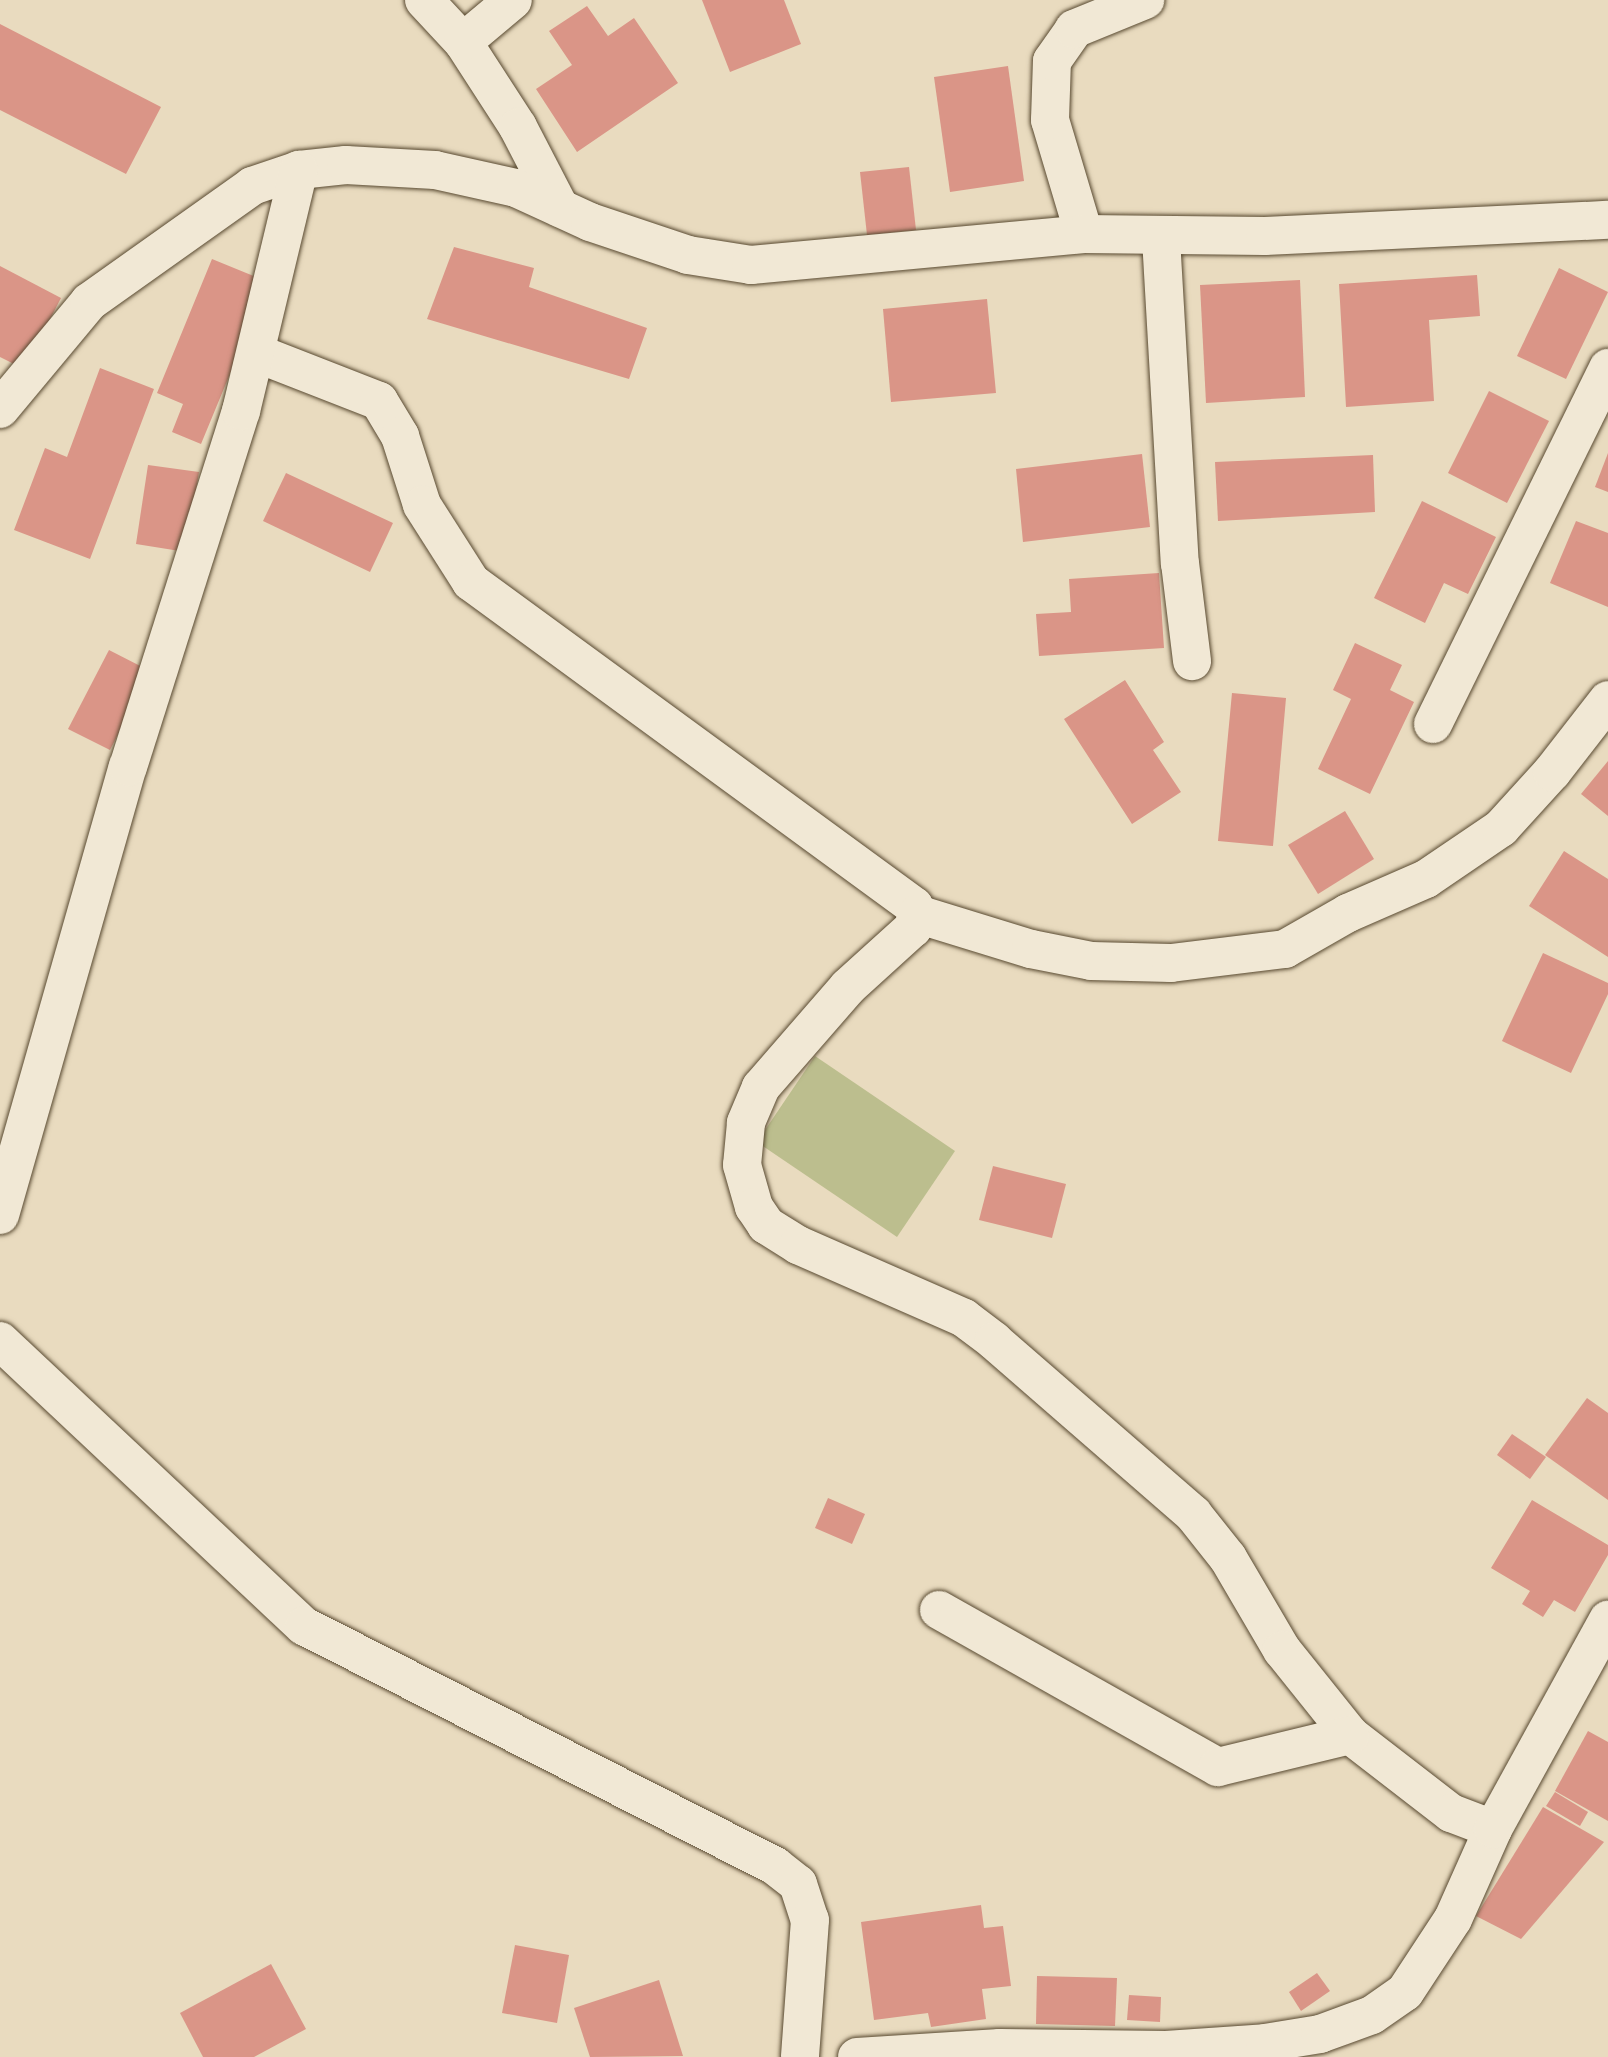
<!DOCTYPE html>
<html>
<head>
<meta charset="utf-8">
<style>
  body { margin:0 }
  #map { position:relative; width:1608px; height:2057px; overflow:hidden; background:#e9dbbf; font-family:"Libre Bodoni",serif }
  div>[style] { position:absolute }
  .green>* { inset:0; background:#bcbe8e }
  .building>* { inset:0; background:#da9587 }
  .roads { filter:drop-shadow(0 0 2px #584930) drop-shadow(0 0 2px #584930) }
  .minor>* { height:38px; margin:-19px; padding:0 19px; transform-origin:19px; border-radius:19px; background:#f1e8d5 }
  span { translate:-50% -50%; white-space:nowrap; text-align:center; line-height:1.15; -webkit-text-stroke:5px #f1e8d5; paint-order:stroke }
</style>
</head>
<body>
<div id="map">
  <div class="green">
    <div style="clip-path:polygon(815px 1056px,955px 1151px,897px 1237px,757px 1142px)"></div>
  </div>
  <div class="building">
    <div style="clip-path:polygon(702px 0,784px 0,801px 44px,730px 72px)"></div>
    <div style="clip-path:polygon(587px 6px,608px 36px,634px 18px,678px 83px,577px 152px,536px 89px,572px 65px,549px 31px)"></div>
    <div style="clip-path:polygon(0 24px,161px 107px,126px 174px,0 110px)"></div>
    <div style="clip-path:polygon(1008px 66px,1024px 181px,950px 192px,934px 77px)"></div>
    <div style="clip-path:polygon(909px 167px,916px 230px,867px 235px,860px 172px)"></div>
    <div style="clip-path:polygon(454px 247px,534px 268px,529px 287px,647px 328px,629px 379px,427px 319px)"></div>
    <div style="clip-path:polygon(212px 259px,268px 282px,201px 444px,172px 432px,183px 404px,157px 393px)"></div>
    <div style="clip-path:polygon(0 266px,61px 298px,24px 369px,0 357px)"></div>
    <div style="clip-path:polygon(1559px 268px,1608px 292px,1566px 379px,1517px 356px)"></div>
    <div style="clip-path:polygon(1477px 275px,1480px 316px,1429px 320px,1434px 401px,1346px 407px,1339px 284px)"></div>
    <div style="clip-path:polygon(1300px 280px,1305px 397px,1206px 403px,1200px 285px)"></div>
    <div style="clip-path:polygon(987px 299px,996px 393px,891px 402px,883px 309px)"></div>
    <div style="clip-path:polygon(100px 368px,154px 389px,90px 559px,14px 530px,45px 448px,67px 457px)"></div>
    <div style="clip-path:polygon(1489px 391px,1549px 421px,1507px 503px,1448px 473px)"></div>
    <div style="clip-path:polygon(1608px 453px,1608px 492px,1595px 487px)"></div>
    <div style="clip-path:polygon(1142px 454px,1150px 527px,1023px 542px,1016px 469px)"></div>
    <div style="clip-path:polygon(1373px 455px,1375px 512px,1218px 521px,1215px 462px)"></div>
    <div style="clip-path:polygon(148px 465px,199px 472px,186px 552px,136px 544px)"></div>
    <div style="clip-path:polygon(286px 473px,393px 523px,370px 572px,263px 521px)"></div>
    <div style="clip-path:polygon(1422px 501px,1496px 537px,1468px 594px,1444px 583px,1425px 623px,1374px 598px)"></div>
    <div style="clip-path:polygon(1576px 521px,1608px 533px,1608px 607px,1550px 583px)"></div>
    <div style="clip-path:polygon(1159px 573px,1164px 648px,1039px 656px,1036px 614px,1071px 612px,1069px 579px)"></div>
    <div style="clip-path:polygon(1355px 643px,1402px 665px,1390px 690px,1414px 702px,1370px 794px,1318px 769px,1351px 699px,1333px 690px)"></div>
    <div style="clip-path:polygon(109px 650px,150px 671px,110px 750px,68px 729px)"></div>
    <div style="clip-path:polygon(1125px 680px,1164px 742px,1153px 750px,1181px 792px,1132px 824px,1064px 719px)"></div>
    <div style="clip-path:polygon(1232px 693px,1286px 698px,1273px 846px,1218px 841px)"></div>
    <div style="clip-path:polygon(1608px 761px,1608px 816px,1581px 794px)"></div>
    <div style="clip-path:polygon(1345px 811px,1374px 859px,1318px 894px,1288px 845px)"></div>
    <div style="clip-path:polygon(1564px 851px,1608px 879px,1608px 957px,1529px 906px)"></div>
    <div style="clip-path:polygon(1543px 953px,1608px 983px,1608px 994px,1571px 1073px,1502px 1041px)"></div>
    <div style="clip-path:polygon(993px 1166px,1066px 1184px,1052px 1238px,979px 1220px)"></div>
    <div style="clip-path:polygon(1587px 1398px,1608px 1413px,1608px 1500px,1545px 1455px)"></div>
    <div style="clip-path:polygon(1512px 1434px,1546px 1457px,1530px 1479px,1497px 1455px)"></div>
    <div style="clip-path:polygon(828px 1498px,865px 1514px,852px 1544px,815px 1528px)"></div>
    <div style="clip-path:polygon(1532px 1500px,1608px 1545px,1608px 1555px,1575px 1612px,1554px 1600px,1543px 1617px,1522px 1604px,1530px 1591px,1491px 1568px)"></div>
    <div style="clip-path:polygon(1588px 1731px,1608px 1742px,1608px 1821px,1555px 1791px)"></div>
    <div style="clip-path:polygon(1555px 1792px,1588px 1812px,1580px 1826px,1546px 1806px)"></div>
    <div style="clip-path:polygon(1543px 1807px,1604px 1842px,1521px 1939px,1476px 1916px)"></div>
    <div style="clip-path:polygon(981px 1905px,984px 1928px,1003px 1926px,1011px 1986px,982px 1989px,986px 2019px,931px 2027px,928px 2013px,874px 2020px,861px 1922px)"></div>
    <div style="clip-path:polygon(515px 1945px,569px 1955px,557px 2023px,502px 2013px)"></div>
    <div style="clip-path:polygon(271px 1964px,306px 2029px,254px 2057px,203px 2057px,180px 2013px)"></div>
    <div style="clip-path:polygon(1317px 1973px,1330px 1991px,1301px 2011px,1289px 1992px)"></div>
    <div style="clip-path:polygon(1037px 1976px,1117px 1978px,1115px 2026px,1036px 2024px)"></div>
    <div style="clip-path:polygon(659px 1980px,683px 2056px,590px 2057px,574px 2008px)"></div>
    <div style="clip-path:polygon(1129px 1995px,1161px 1997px,1160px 2022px,1127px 2020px)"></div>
  </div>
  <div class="roads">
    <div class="minor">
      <div style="left:424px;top:0;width:57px;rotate:47.1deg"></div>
      <div style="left:463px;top:42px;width:101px;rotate:57.1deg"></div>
      <div style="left:518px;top:127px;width:91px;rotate:62.6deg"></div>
      <div style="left:463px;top:42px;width:65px;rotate:-40deg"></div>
      <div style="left:1084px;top:234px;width:119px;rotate:-106.6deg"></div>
      <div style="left:1050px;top:120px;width:59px;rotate:-88.1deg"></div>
      <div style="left:1052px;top:61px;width:39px;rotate:-55deg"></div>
      <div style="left:1074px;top:29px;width:77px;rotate:-22.2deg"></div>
      <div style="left:1161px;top:238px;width:326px;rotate:86.7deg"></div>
      <div style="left:1180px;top:563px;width:99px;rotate:83deg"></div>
      <div style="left:256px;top:353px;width:132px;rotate:21.3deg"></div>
      <div style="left:379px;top:401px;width:41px;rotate:59deg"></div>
      <div style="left:400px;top:436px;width:72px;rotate:72.3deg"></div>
      <div style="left:422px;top:505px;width:91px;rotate:57.5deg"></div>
      <div style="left:471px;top:582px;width:549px;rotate:36.18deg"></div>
      <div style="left:914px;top:906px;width:9px;rotate:69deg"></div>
      <div style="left:917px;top:914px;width:15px;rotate:106deg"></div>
      <div style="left:913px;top:928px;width:88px;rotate:137.8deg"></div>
      <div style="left:848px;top:987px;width:133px;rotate:131deg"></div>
      <div style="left:761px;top:1087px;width:39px;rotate:113deg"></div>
      <div style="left:746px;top:1123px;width:42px;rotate:95.4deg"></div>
      <div style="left:742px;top:1165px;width:44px;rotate:74.1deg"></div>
      <div style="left:754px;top:1207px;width:22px;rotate:56deg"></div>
      <div style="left:766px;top:1225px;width:38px;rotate:32deg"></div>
      <div style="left:798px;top:1245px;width:181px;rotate:23.7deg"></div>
      <div style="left:964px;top:1318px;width:38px;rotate:37deg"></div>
      <div style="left:994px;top:1341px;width:264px;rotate:41deg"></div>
      <div style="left:1193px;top:1514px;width:56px;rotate:51.5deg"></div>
      <div style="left:1228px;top:1558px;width:107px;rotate:59.6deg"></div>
      <div style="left:1282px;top:1650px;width:109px;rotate:51.3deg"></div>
      <div style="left:1350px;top:1735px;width:128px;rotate:37.7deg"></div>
      <div style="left:1451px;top:1813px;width:45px;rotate:20.9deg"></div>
      <div style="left:0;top:409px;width:139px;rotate:-50.2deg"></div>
      <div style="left:89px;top:302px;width:200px;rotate:-35.4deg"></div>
      <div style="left:252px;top:186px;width:50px;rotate:-18.8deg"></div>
      <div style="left:299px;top:170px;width:47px;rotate:-6.1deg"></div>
      <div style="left:346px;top:165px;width:89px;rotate:3.2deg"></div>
      <div style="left:435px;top:170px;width:83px;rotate:12.5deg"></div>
      <div style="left:516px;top:188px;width:81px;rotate:24.7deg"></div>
      <div style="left:590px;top:222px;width:103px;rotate:18.6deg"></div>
      <div style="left:688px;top:255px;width:64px;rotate:9deg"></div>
      <div style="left:751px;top:265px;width:334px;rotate:-5.3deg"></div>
      <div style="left:1084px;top:234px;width:181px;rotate:0.6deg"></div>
      <div style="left:1265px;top:236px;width:343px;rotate:-2.7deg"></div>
      <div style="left:1433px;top:724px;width:397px;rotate:-63.8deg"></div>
      <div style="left:917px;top:914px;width:119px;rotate:17.1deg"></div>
      <div style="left:1031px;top:949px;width:61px;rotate:11.3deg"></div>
      <div style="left:1091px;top:961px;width:80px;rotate:1.4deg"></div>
      <div style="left:1171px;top:963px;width:115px;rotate:-7deg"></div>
      <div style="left:1285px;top:949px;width:73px;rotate:-29.7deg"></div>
      <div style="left:1348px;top:913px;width:85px;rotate:-23.6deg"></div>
      <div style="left:1426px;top:879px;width:91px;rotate:-34.2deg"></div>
      <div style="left:1501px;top:828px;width:76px;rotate:-47.7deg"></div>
      <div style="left:1552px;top:772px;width:91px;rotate:-52.1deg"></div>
      <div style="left:0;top:1215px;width:466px;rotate:-74.1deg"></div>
      <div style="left:128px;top:767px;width:374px;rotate:-72.4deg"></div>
      <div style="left:241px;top:411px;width:248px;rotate:-76.5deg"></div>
      <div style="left:0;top:1341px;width:417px;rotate:43.2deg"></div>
      <div style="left:304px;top:1626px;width:529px;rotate:27deg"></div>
      <div style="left:775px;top:1866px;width:29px;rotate:38deg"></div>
      <div style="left:798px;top:1884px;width:38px;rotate:72deg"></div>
      <div style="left:810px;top:1920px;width:137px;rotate:94.2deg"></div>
      <div style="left:939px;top:1610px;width:320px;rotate:29.4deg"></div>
      <div style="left:1218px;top:1767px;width:136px;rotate:-13.6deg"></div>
      <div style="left:857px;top:2057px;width:143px;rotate:-3.6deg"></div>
      <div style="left:1000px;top:2048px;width:166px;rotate:0.7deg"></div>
      <div style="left:1166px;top:2050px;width:99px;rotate:-4deg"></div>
      <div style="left:1265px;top:2043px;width:56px;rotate:-9.3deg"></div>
      <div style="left:1320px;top:2034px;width:55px;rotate:-20.1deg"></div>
      <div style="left:1372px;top:2015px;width:40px;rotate:-34.9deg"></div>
      <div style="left:1405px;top:1992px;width:87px;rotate:-56.7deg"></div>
      <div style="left:1453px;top:1919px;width:98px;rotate:-66deg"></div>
      <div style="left:1493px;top:1829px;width:239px;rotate:-61.2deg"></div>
    </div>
  </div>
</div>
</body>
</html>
